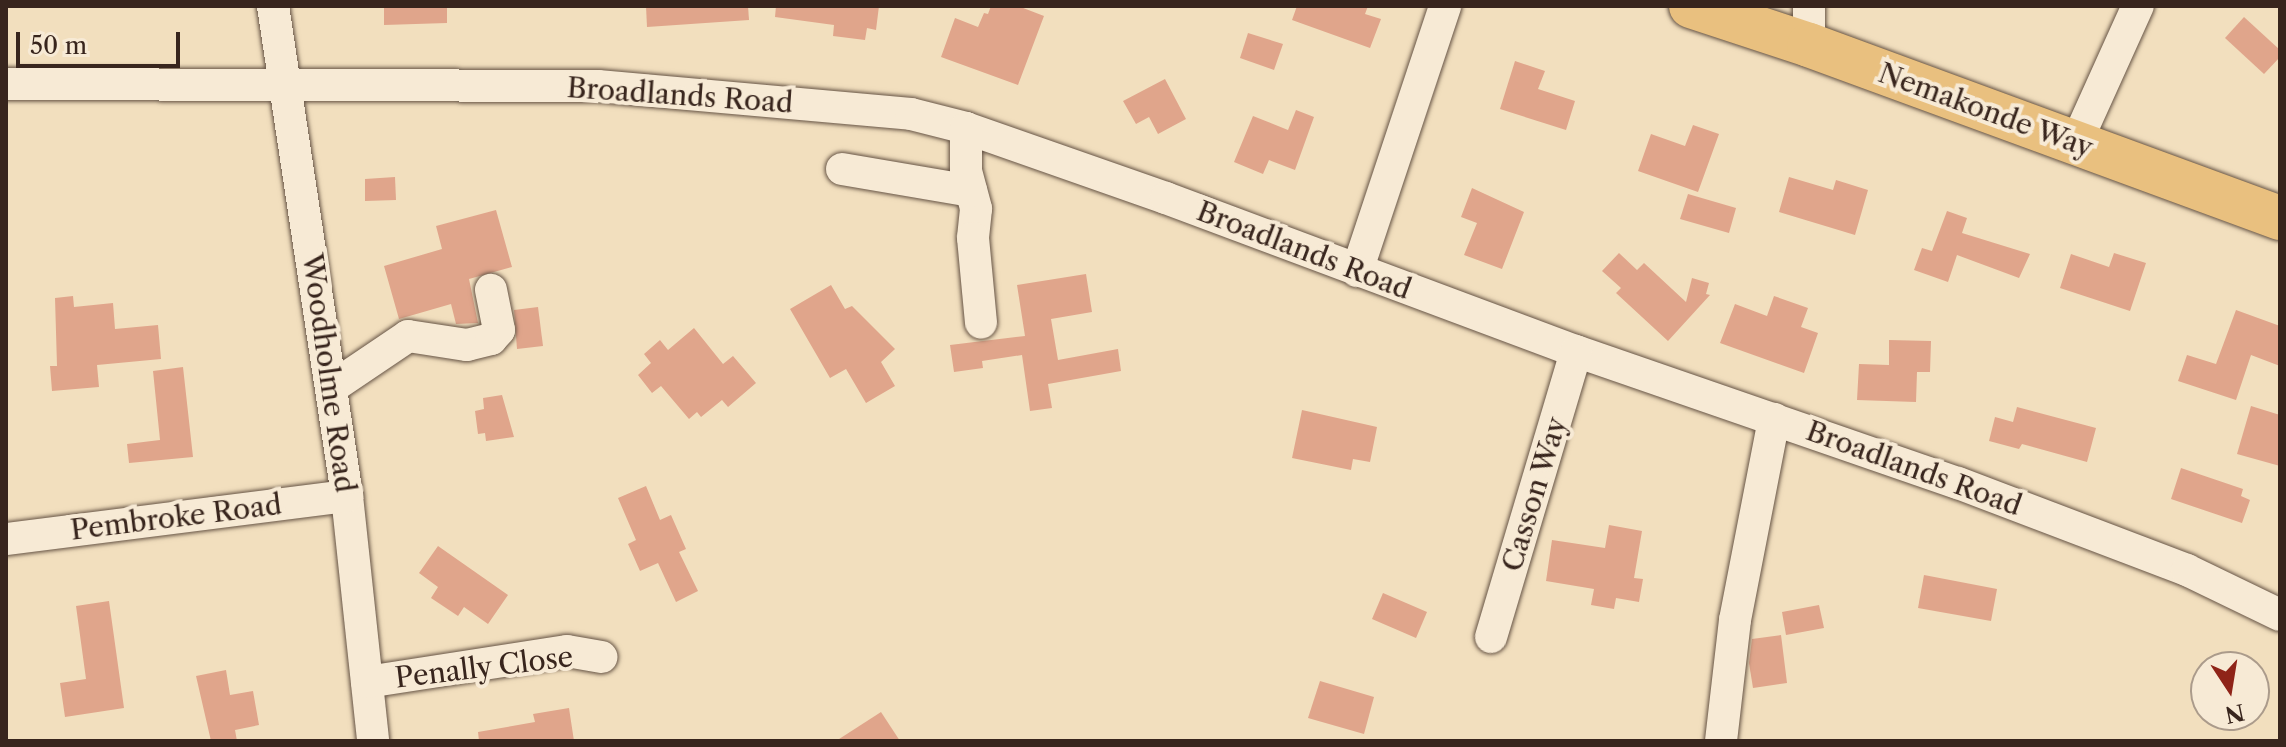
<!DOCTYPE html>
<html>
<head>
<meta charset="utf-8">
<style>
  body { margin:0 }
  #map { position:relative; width:2286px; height:747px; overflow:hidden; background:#f2dfbe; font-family:"Libre Caslon Text",serif }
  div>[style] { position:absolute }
  .building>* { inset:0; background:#e0a58b }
  .roads { filter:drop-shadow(0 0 2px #665445) drop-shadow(0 0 2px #665445) }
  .minor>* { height:32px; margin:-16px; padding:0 16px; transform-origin:16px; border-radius:16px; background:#f7ead5 }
  .highway>* { height:44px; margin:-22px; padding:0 22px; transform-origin:22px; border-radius:22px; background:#e9c07f }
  span { translate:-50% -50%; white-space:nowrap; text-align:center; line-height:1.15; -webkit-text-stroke:8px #f7ead5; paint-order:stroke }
  .street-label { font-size:28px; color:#38251d }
  .frame { position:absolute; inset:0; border:8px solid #38251d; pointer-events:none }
  .north { position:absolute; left:2190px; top:651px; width:80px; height:80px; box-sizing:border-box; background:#f7ead5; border:2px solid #ab9b8b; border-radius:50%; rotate:168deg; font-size:22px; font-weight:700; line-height:32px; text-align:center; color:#38251d }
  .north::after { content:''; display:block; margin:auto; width:28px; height:36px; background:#8f2418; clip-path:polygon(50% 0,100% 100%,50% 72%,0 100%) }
  .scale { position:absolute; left:16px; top:32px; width:164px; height:36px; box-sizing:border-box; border:4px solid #38251d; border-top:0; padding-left:10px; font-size:24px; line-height:28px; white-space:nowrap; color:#38251d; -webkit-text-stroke:6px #f7ead5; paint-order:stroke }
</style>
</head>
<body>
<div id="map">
  <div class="building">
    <div style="clip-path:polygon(384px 6px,447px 6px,447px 23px,384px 25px)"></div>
    <div style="clip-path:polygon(646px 6px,748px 6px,749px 20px,647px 27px)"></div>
    <div style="clip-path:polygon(776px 6px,879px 6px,876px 30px,867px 28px,865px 40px,833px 36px,834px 25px,775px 17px)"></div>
    <div style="clip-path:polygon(991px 6px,1018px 6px,1044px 16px,1018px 85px,941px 57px,955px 18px,978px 27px,984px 13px,988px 14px)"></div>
    <div style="clip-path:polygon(1297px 6px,1368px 6px,1365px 14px,1381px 19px,1370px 48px,1292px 20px)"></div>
    <div style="clip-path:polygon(2244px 17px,2280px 50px,2280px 57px,2264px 74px,2225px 38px)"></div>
    <div style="clip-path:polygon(1248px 33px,1283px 44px,1274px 70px,1240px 58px)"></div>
    <div style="clip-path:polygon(1515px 61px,1545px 71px,1538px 89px,1575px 101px,1566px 130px,1500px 109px)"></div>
    <div style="clip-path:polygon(1165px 79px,1186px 119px,1158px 134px,1149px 117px,1136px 124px,1123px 101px)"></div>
    <div style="clip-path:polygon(1296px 110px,1314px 117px,1295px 170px,1269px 160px,1263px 174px,1234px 162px,1253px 116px,1288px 130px)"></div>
    <div style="clip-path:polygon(1693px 125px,1719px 134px,1698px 192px,1638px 171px,1651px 134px,1685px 146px)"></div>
    <div style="clip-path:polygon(395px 177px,396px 200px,365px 201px,365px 179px)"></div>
    <div style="clip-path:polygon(1789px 177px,1833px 190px,1836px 180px,1868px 190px,1855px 235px,1779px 212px)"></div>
    <div style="clip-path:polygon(1472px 188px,1524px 212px,1502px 269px,1464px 255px,1477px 223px,1461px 217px)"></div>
    <div style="clip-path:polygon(1688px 194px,1736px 208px,1729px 233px,1680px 219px)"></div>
    <div style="clip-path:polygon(496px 210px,512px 267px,469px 279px,478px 323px,456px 324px,451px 304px,399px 319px,384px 266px,442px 249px,436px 226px)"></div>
    <div style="clip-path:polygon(1947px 211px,1967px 218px,1962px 233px,2030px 254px,2019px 278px,1957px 255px,1948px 282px,1914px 270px,1922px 248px,1932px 251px)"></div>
    <div style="clip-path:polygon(1619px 253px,1637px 270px,1644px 263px,1686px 302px,1692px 278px,1709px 283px,1706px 294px,1710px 295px,1668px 341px,1616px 293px,1621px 288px,1602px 271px)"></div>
    <div style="clip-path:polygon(2114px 253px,2146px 263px,2130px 311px,2060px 288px,2071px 254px,2109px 267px)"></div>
    <div style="clip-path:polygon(1086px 274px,1092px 312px,1051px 319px,1058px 360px,1118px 349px,1121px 371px,1048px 384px,1052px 408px,1030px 411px,1022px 355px,982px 361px,983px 368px,954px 372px,950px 345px,1025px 336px,1017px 285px)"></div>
    <div style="clip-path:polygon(831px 285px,845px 309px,852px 306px,895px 349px,881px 362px,895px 386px,866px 403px,846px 369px,830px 378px,790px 309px)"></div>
    <div style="clip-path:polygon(73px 296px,74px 307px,113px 303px,115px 329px,158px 325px,161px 359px,97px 365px,99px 387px,52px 391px,50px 366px,57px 366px,55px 298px)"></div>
    <div style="clip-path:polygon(1774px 296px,1808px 308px,1801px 327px,1818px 333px,1804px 373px,1720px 343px,1735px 304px,1767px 316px)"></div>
    <div style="clip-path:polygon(538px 307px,543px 346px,517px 349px,514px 310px)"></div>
    <div style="clip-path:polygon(2236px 310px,2280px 326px,2280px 366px,2251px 355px,2236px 400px,2178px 381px,2187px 355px,2216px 364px)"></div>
    <div style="clip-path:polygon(694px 328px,723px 364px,733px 356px,756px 383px,728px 407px,722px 400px,701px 417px,697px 412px,689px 419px,661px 386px,652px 393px,638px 375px,651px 363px,644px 354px,660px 340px,668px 350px)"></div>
    <div style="clip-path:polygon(1889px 340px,1931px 341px,1930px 372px,1917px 372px,1916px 402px,1857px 400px,1859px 364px,1889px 365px)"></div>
    <div style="clip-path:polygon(183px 367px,193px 457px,129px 463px,127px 444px,160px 440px,153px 371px)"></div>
    <div style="clip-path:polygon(502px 395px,514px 437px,486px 441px,485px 433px,478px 434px,475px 411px,484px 409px,483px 398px)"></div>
    <div style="clip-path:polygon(2251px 406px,2280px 415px,2280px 466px,2237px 454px)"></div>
    <div style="clip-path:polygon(2017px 407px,2096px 428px,2087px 462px,2022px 444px,2019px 449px,1989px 441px,1995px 417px,2013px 422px)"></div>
    <div style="clip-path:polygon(1302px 410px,1377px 427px,1370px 462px,1353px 459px,1351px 470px,1292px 458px)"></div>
    <div style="clip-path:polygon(2181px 468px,2243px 489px,2241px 496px,2250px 500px,2242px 523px,2171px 499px)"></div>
    <div style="clip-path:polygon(646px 486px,660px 520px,671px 515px,686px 549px,679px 552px,698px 591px,676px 602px,658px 563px,640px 571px,628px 544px,636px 540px,618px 498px)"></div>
    <div style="clip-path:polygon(1609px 525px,1642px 531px,1634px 578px,1643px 579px,1639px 602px,1616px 598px,1614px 609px,1591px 605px,1594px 589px,1546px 581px,1552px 540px,1605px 548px)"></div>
    <div style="clip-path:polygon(438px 546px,508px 595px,488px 624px,464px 607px,458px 616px,431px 598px,438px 587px,419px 573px)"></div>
    <div style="clip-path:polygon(1924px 575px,1997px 589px,1991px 621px,1918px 608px)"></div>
    <div style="clip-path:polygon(1383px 593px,1427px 612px,1416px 638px,1372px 619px)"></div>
    <div style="clip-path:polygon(109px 601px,124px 708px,65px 717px,60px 683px,86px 679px,76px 606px)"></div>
    <div style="clip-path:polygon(1819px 605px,1824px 628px,1786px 635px,1782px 612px)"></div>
    <div style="clip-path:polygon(1781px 635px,1787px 683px,1753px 688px,1749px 663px,1752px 639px)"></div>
    <div style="clip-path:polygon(226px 670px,230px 695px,253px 691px,259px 725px,235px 730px,237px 741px,211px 741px,196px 676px)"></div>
    <div style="clip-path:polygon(1320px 681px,1374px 697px,1364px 734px,1308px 718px)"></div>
    <div style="clip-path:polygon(569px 708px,574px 741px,479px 741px,478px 732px,535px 722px,533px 714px)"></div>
    <div style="clip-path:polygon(881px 712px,900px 741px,836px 741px)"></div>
  </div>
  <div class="roads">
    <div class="minor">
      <div style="left:273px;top:6px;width:496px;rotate:81.4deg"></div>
      <div style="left:347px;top:496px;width:246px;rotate:83.9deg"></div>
      <div style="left:1809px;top:45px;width:39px;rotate:-90deg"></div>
      <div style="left:6px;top:84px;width:592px;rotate:0.19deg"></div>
      <div style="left:598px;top:86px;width:314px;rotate:5.1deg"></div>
      <div style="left:911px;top:114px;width:57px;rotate:14.3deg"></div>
      <div style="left:966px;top:128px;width:212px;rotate:19.3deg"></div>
      <div style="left:1166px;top:198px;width:438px;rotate:20.5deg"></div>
      <div style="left:1576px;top:351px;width:404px;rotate:19.1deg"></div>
      <div style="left:1958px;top:483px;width:245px;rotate:20.8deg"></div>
      <div style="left:2187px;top:570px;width:103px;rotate:25.8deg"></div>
      <div style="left:966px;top:128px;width:43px;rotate:90deg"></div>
      <div style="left:966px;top:171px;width:39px;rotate:75deg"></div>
      <div style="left:976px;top:209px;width:29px;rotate:96deg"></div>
      <div style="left:973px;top:238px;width:85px;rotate:84.6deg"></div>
      <div style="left:2076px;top:143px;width:150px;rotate:-65.7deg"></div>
      <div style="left:842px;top:169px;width:131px;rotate:9.7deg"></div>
      <div style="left:1357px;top:271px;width:279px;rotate:-71.6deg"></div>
      <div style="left:331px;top:388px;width:93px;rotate:-34deg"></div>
      <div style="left:408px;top:336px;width:60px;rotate:8.7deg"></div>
      <div style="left:467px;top:345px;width:25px;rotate:-14deg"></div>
      <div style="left:491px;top:339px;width:12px;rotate:-48deg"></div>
      <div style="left:499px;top:330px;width:41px;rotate:-101.3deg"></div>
      <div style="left:6px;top:539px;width:344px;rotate:-7.2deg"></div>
      <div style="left:1491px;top:637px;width:298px;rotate:-73.4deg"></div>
      <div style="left:367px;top:682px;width:202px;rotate:-8.8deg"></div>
      <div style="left:567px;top:651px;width:35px;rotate:10deg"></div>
      <div style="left:1721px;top:741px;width:122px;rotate:-83.4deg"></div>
      <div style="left:1735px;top:620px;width:205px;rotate:-79deg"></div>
    </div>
    <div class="highway">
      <div style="left:1691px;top:6px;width:124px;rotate:18.3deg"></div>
      <div style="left:1809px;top:45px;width:502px;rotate:20.17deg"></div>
    </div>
  </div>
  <div class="street-label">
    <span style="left:680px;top:95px;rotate:4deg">Broadlands Road</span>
    <span style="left:1986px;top:110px;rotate:20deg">Nemakonde Way</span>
    <span style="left:1304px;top:250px;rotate:21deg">Broadlands Road</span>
    <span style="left:329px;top:373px;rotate:82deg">Woodholme Road</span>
    <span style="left:1914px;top:468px;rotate:20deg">Broadlands Road</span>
    <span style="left:1534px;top:494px;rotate:-73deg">Casson Way</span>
    <span style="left:176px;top:517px;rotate:-7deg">Pembroke Road</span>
    <span style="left:484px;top:667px;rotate:-7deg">Penally Close</span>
  </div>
  <div class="frame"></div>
  <div class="north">N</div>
  <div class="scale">50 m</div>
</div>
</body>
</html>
